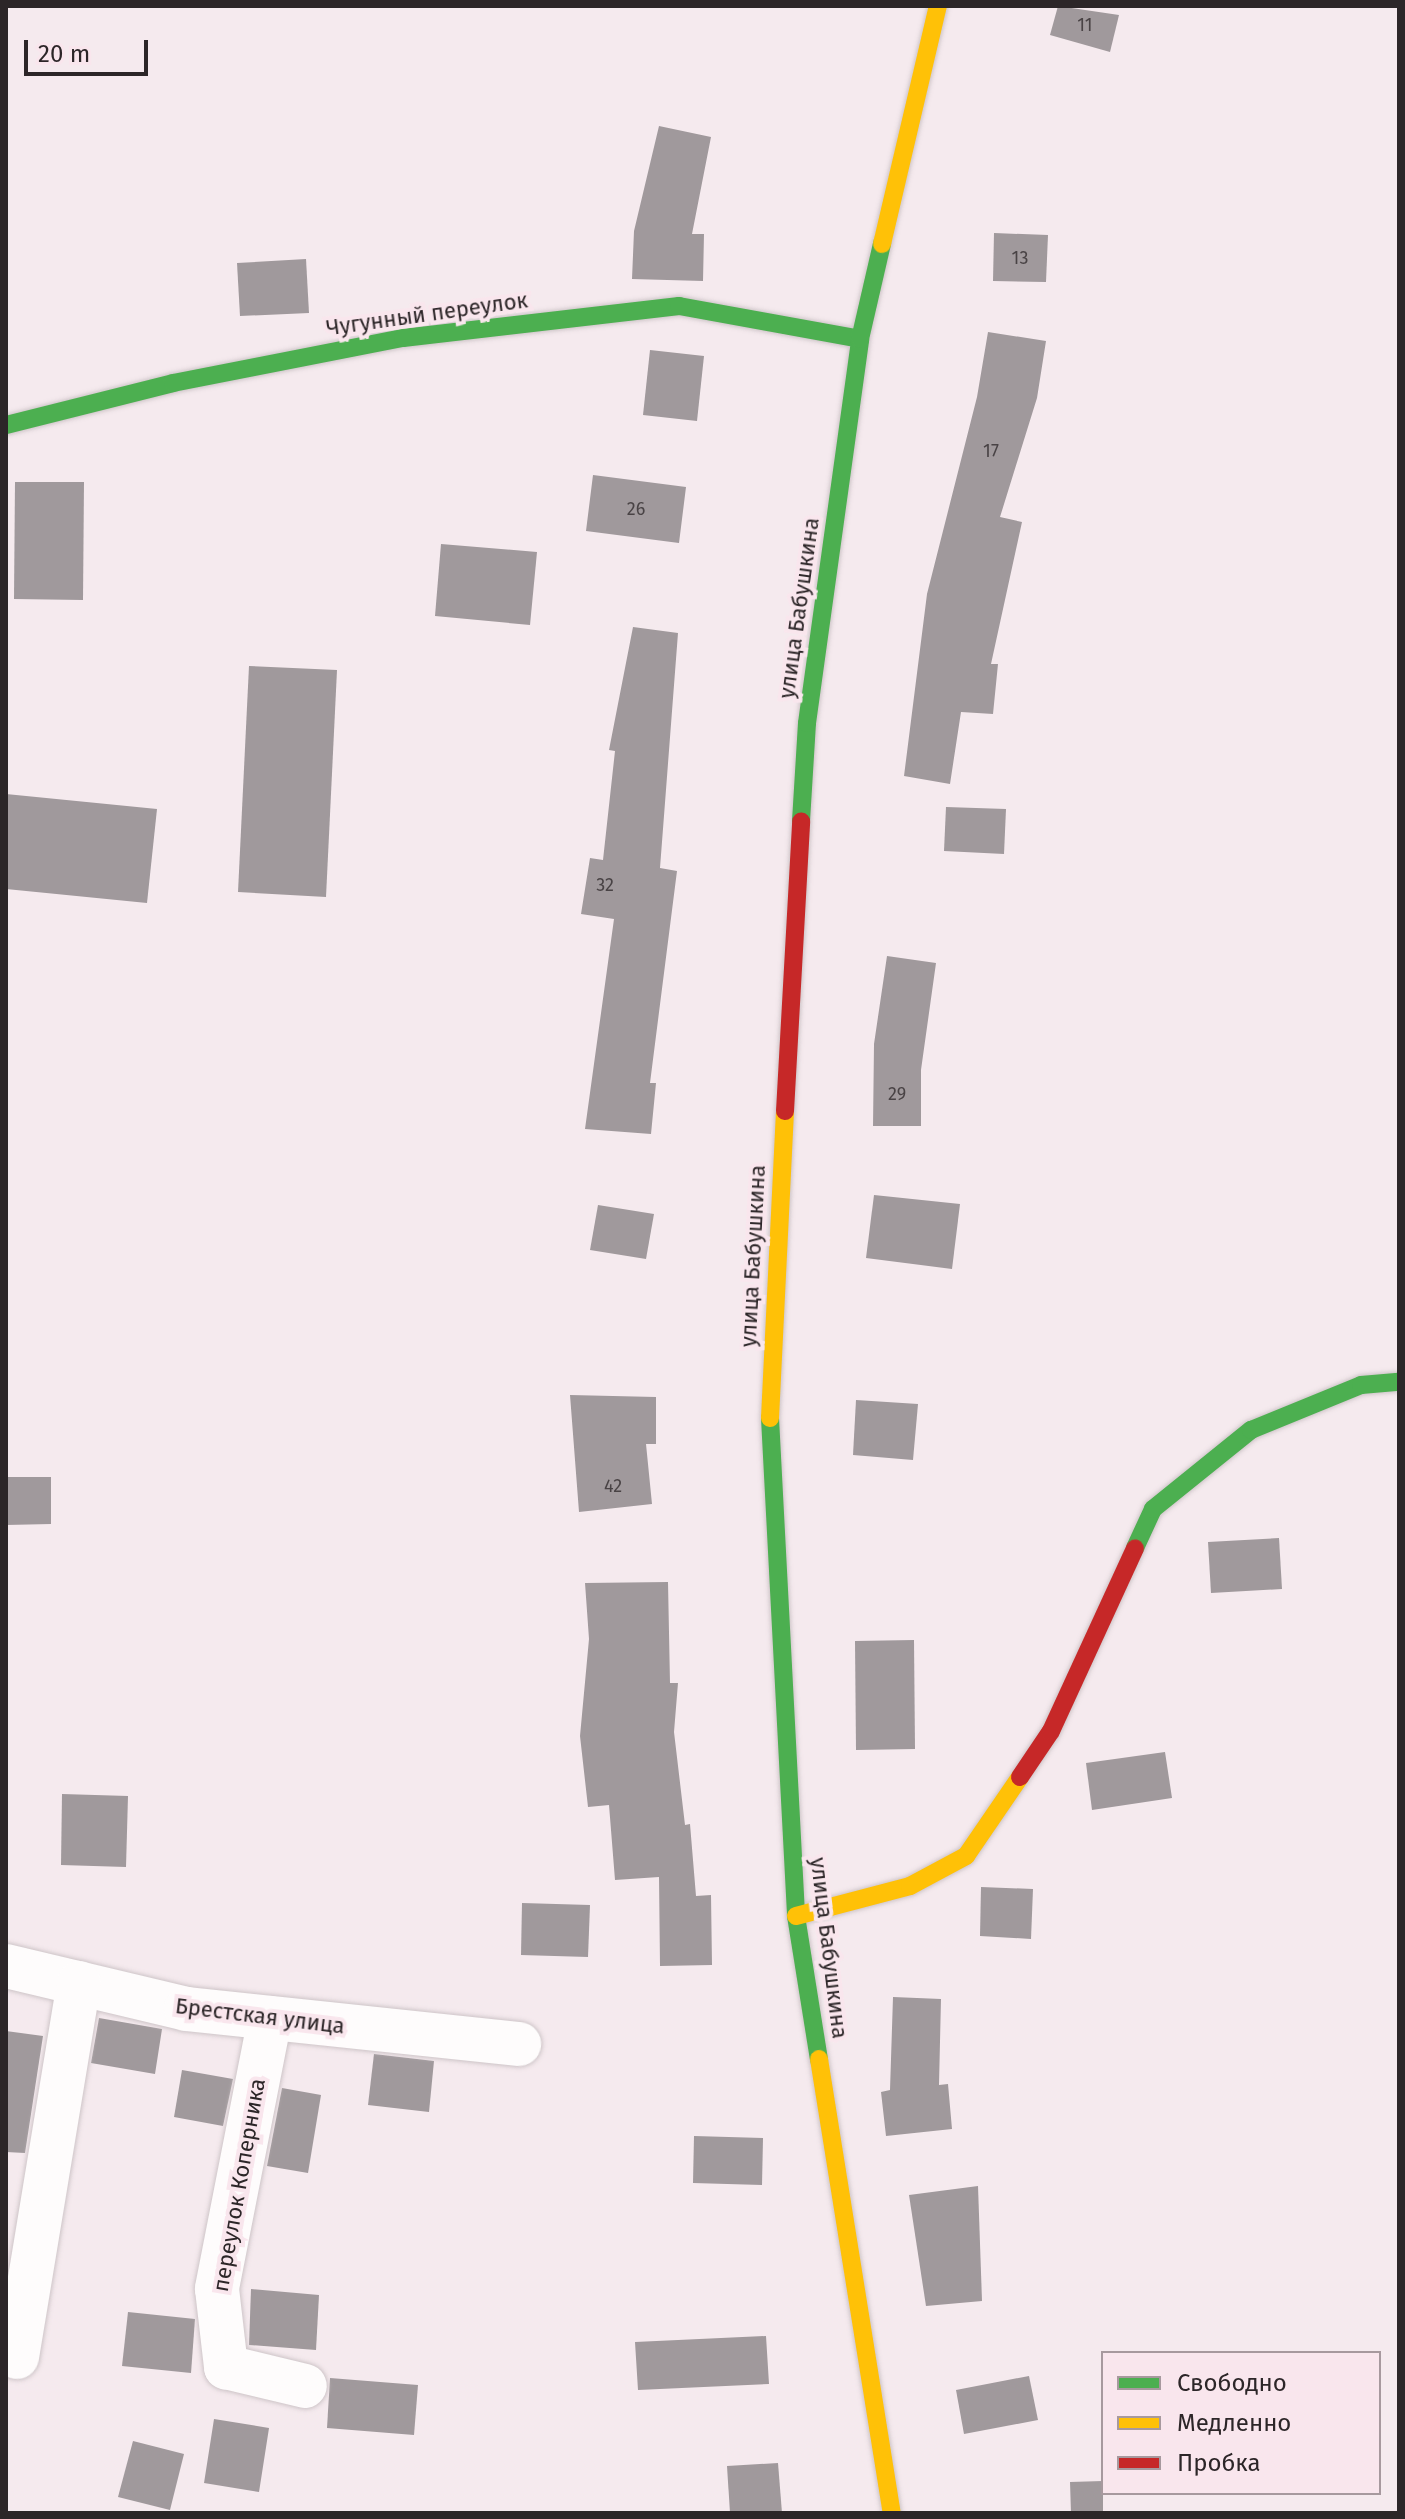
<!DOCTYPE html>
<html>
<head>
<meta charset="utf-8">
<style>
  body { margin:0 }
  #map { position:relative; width:1405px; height:2519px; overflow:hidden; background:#f5eaee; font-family:"Fira Sans",sans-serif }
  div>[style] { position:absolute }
  .building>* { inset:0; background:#a0999c }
  .roads { filter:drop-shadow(0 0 2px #cec5c8) drop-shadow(0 0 2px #cec5c8) }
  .street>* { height:44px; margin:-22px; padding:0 22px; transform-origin:22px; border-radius:22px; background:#fefcfc }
  .fast>* { height:18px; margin:-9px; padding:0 9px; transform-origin:9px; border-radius:9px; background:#4caf50 }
  .slow>* { height:18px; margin:-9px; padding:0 9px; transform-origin:9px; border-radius:9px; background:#ffc107 }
  .jam>* { height:18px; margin:-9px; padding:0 9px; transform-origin:9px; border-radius:9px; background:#c62828 }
  span { translate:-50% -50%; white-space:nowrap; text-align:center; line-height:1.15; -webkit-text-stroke:8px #f9e6ed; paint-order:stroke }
  .number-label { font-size:18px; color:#494345 }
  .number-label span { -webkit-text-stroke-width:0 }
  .street-label { font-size:22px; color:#2c2628 }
  .frame { position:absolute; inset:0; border:8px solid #2c2628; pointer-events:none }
  .legend { position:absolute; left:1101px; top:2351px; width:280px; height:144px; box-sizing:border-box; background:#f9e6ed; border:2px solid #a7999e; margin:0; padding:10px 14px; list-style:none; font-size:24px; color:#2c2628 }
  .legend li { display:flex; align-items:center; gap:16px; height:40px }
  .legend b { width:40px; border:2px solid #a7999e }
  .scale { position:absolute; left:24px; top:40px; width:124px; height:36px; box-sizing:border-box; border:4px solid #2c2628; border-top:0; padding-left:10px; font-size:24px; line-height:28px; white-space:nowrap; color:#2c2628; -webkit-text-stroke:6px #f9e6ed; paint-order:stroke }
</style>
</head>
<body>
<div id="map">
  <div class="building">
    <div style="clip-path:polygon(1058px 6px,1119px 15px,1110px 52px,1050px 35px)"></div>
    <div style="clip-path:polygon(659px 126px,711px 137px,692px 234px,704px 234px,703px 281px,632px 279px,634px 231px)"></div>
    <div style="clip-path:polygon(994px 233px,1048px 235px,1046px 282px,993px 281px)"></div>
    <div style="clip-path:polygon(306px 259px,309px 313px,240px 316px,237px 263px)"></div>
    <div style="clip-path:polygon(988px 332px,1046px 341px,1037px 398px,1000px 517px,1022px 522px,991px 664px,998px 664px,993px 714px,961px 712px,950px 784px,904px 776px,927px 594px,977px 397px)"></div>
    <div style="clip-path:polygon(650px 350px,704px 356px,697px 421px,643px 415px)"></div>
    <div style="clip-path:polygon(593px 475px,686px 487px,679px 543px,586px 531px)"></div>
    <div style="clip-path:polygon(15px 482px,84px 482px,83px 600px,14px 599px)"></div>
    <div style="clip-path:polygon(441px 544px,537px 552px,530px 625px,435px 616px)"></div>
    <div style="clip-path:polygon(633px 627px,678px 633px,660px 868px,677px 871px,650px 1083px,656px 1083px,651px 1134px,585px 1129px,614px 919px,581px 914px,590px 858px,603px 860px,615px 751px,609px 750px)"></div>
    <div style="clip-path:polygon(249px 666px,337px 670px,326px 897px,238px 892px)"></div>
    <div style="clip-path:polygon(6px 794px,157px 809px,147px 903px,6px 889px)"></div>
    <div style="clip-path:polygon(946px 807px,1006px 809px,1004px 854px,944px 851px)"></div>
    <div style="clip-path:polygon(887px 956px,936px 963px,921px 1070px,921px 1126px,873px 1126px,874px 1044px)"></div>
    <div style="clip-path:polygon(874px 1195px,960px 1204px,952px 1269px,866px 1258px)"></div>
    <div style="clip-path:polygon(598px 1205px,654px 1214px,646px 1259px,590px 1250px)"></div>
    <div style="clip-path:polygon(570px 1395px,656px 1397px,656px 1444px,646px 1444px,652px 1504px,579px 1512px)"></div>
    <div style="clip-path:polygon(856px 1400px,918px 1404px,913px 1460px,853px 1455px)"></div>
    <div style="clip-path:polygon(6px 1477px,51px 1477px,51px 1524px,6px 1525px)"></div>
    <div style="clip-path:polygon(1279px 1538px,1282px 1589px,1211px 1593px,1208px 1542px)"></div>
    <div style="clip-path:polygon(668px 1582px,670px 1683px,678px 1683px,674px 1732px,685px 1825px,690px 1824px,696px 1896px,711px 1895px,712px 1965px,660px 1966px,659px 1877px,615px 1880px,609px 1805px,588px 1807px,580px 1736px,589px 1639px,585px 1583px)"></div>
    <div style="clip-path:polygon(914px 1640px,915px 1749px,856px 1750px,855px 1641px)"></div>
    <div style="clip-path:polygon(1165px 1752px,1172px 1798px,1092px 1810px,1086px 1763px)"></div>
    <div style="clip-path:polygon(62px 1794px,128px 1796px,126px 1867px,61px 1865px)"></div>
    <div style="clip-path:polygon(981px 1887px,1033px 1889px,1031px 1939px,980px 1936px)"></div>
    <div style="clip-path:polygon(522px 1903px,590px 1905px,588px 1957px,521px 1955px)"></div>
    <div style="clip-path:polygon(893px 1997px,941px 1999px,939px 2085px,948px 2084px,952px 2129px,886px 2136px,881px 2092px,890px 2090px)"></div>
    <div style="clip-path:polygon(99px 2018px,162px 2029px,155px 2074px,91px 2063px)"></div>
    <div style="clip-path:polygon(6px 2031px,43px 2036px,25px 2153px,6px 2152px)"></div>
    <div style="clip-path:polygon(374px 2054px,434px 2061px,429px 2112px,368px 2105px)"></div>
    <div style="clip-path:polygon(182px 2070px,233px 2079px,223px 2126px,174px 2117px)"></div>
    <div style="clip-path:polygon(282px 2088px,321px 2095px,308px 2173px,267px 2166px)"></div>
    <div style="clip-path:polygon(694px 2136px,763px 2138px,762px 2185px,693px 2183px)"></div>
    <div style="clip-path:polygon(978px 2186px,982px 2301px,926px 2306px,909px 2195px)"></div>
    <div style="clip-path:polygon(251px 2289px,319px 2295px,316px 2350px,249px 2345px)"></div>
    <div style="clip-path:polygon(128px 2312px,195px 2319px,191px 2373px,122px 2366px)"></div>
    <div style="clip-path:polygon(766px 2336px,769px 2384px,638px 2390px,635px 2342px)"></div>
    <div style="clip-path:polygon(1029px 2376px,1038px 2420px,964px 2434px,956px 2390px)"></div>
    <div style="clip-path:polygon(330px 2378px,418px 2385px,414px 2435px,327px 2428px)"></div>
    <div style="clip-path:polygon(214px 2419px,269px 2428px,259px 2492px,204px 2483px)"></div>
    <div style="clip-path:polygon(133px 2441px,184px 2454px,170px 2510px,118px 2497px)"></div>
    <div style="clip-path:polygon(778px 2463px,782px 2513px,730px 2513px,727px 2466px)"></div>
    <div style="clip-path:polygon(1103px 2481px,1103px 2513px,1071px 2513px,1070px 2482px)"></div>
  </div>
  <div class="roads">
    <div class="street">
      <div style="left:6px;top:1966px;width:185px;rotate:13.4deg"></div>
      <div style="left:186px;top:2009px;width:335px;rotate:6deg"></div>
      <div style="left:270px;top:2018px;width:276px;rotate:101.1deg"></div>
      <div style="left:217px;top:2289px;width:79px;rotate:83.4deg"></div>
      <div style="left:226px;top:2367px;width:81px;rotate:13.5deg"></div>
      <div style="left:17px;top:2357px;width:379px;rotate:-80.6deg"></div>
    </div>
    <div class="fast">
      <div style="left:6px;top:425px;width:172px;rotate:-14.1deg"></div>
      <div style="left:173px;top:383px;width:234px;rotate:-11.1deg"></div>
      <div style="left:403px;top:338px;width:278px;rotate:-6.6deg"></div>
      <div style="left:679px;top:306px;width:184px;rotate:10.3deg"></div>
      <div style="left:801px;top:821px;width:98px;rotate:-86.5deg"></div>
      <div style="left:807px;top:723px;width:388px;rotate:-82.1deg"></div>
      <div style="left:860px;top:339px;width:98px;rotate:-77deg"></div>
      <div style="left:770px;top:1418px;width:499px;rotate:87deg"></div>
      <div style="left:796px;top:1916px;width:145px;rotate:80.9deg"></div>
      <div style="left:1135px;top:1548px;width:43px;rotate:-65.2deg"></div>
      <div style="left:1153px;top:1509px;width:126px;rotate:-38.9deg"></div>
      <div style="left:1251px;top:1430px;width:119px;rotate:-22.2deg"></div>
      <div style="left:1361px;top:1385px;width:38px;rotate:-5deg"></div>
    </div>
    <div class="slow">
      <div style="left:882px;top:244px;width:244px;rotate:-76.8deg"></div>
      <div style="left:770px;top:1418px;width:307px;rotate:-87.2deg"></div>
      <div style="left:796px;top:1916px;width:118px;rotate:-14.7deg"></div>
      <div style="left:910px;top:1886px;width:64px;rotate:-28.2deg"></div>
      <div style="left:966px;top:1856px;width:96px;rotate:-55.6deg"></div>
      <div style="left:819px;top:2059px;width:460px;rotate:80.9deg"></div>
    </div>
    <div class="jam">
      <div style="left:785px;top:1111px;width:290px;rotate:-86.8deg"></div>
      <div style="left:1020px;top:1777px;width:55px;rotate:-56deg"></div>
      <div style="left:1051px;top:1731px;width:201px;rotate:-65.3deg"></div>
    </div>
  </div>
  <div class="number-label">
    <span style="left:1085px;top:25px">11</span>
    <span style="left:1020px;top:258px">13</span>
    <span style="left:991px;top:451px">17</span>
    <span style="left:636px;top:509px">26</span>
    <span style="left:605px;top:885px">32</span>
    <span style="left:897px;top:1094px">29</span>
    <span style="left:613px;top:1486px">42</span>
  </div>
  <div class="street-label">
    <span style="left:427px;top:314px;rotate:-8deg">Чугунный переулок</span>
    <span style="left:799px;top:608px;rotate:-82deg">улица Бабушкина</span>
    <span style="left:753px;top:1256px;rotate:-87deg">улица Бабушкина</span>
    <span style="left:829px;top:1948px;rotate:83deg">улица Бабушкина</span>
    <span style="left:260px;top:2016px;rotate:7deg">Брестская улица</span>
    <span style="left:239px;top:2185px;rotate:-80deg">переулок Коперника</span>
  </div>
  <div class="frame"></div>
  <ul class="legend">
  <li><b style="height:10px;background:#4caf50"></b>Свободно</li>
  <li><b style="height:10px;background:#ffc107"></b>Медленно</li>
  <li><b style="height:10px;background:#c62828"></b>Пробка</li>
  </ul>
  <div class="scale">20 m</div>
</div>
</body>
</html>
